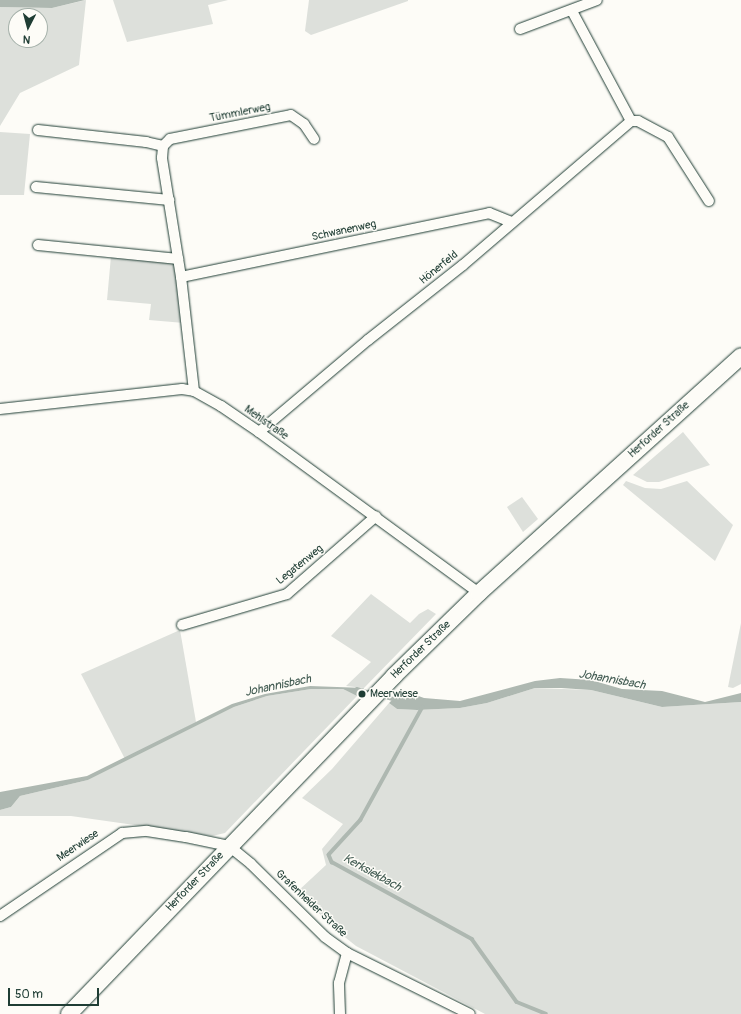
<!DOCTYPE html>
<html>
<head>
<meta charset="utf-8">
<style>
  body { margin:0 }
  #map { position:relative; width:741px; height:1014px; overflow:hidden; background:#fdfcf7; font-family:Pangolin,sans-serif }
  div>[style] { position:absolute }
  .green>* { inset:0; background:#dde0db }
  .water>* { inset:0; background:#aeb8b1 }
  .stream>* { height:3.5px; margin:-1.75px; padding:0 1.75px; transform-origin:1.75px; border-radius:1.75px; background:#aeb8b1 }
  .roads { filter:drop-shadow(0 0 1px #1f3d34) drop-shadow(0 0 1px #1f3d34) }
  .minor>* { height:10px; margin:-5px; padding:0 5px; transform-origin:5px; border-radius:5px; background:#fdfcf7 }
  .primary>* { height:16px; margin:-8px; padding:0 8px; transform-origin:8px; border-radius:8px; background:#fdfcf7 }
  .dots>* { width:11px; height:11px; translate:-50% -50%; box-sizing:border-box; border:2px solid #fdfcf7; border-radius:50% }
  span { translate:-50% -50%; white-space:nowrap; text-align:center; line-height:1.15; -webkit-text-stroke:3px #fdfcf7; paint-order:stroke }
  .street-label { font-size:11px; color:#1f3d34 }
  .poi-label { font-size:11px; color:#1f3d34 }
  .left { translate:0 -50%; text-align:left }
  .water-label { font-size:12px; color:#435c53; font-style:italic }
  .north { position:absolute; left:8px; top:8px; width:40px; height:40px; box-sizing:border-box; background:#fdfcf7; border:1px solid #a4b0a9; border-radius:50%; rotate:186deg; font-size:11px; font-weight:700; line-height:16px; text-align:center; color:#1f3d34 }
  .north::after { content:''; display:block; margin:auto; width:14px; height:18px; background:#1f3d34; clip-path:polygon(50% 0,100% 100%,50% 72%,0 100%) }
  .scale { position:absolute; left:8px; top:988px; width:91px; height:18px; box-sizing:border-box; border:2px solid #1f3d34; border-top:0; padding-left:5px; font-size:12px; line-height:14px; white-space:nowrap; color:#1f3d34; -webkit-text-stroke:3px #fdfcf7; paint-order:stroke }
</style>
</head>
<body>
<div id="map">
  <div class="green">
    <div style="clip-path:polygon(evenodd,86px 0,79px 65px,20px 93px,0 126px,0 7px,52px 8px,86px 0,16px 16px,40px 16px,40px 40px,16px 40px,16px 16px)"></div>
    <div style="clip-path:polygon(113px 0,228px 0,208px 5px,213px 24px,127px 42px)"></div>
    <div style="clip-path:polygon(309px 0,408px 0,408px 1px,311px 35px,305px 31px)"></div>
    <div style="clip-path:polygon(0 132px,30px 134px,24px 195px,0 195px)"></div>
    <div style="clip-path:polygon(111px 256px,176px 262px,184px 323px,149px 320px,151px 304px,107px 300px)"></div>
    <div style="clip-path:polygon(683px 432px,710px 465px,659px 482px,647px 482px,633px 475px)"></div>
    <div style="clip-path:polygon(626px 481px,645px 488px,661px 489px,687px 481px,733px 525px,715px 561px,623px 485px)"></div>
    <div style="clip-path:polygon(522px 497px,538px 519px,523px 532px,507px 507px)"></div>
    <div style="clip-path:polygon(371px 594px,410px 623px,419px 614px,428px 609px,436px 614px,364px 688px,346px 686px,371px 662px,331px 636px)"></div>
    <div style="clip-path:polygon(741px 623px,741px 684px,733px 688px,728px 687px)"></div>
    <div style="clip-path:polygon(180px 630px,196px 722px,125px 759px,81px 674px)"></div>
    <div style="clip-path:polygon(535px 688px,591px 690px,662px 707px,741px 702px,741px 1014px,485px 1014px,356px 946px,331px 926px,298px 891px,326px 865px,322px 849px,343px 824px,302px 798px,332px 769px,389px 703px,397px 709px,417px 710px,460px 708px,487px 703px)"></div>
    <div style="clip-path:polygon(311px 689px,343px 689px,357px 696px,225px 833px,212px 836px,71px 816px,0 816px,0 810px,11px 807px,20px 796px,88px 780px,234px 707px,267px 696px)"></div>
  </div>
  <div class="water">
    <div style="clip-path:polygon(0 0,85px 0,52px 8px,0 7px)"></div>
    <div style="clip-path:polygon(560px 678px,591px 680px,622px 689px,662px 691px,705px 702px,741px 693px,741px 702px,662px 707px,591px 690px,561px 688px,535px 688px,487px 703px,460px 708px,417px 710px,397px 709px,389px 703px,402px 690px,424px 698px,460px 701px,535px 681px)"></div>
    <div style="clip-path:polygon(310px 686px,364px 688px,357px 696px,343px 689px,311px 689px,267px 696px,234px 707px,88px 780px,20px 796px,11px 807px,0 810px,0 792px,87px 776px,232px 704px,265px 694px)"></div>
  </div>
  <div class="stream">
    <div style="left:357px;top:689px;width:14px;rotate:17deg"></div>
    <div style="left:382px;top:696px;width:16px;rotate:15deg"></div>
    <div style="left:423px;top:707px;width:129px;rotate:118.8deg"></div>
    <div style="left:361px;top:820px;width:47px;rotate:132.4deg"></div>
    <div style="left:329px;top:855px;width:8px;rotate:67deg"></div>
    <div style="left:332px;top:862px;width:160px;rotate:28.8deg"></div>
    <div style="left:472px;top:939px;width:77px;rotate:54.5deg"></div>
    <div style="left:517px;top:1002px;width:31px;rotate:22deg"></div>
  </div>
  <div class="roads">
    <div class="minor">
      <div style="left:572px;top:11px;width:125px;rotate:61.8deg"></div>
      <div style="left:520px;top:29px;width:82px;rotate:-20.6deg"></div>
      <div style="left:38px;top:130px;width:109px;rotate:6.3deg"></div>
      <div style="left:146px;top:142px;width:17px;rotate:13deg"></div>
      <div style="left:36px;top:187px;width:134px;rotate:5.6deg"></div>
      <div style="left:38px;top:245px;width:141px;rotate:5.7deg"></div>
      <div style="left:181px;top:277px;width:315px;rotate:-11.7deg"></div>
      <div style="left:489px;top:213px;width:24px;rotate:22deg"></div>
      <div style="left:194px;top:391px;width:115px;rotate:-96.5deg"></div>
      <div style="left:181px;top:277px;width:121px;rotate:-99.1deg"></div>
      <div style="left:162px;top:158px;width:12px;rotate:-85deg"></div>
      <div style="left:163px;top:146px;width:10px;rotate:-45deg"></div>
      <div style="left:170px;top:139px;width:123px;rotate:-11.2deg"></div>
      <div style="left:291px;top:115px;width:16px;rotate:35deg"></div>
      <div style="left:304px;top:124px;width:18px;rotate:56deg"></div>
      <div style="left:0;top:409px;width:183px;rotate:-6.3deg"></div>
      <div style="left:182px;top:389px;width:12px;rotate:9deg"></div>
      <div style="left:194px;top:391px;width:31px;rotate:29deg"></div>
      <div style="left:221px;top:406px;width:46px;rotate:34.4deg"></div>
      <div style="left:259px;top:432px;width:273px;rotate:36.2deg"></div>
      <div style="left:259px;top:432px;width:143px;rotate:-40.2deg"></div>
      <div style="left:368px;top:340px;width:121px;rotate:-38.3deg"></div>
      <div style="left:463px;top:265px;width:221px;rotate:-40.6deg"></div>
      <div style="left:631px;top:121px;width:7px"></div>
      <div style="left:638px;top:121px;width:34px;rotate:28deg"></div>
      <div style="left:668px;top:137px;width:76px;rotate:57.4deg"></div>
      <div style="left:182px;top:625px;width:109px;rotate:-16.4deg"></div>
      <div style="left:287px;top:594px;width:118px;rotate:-41.2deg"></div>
      <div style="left:0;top:916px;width:148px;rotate:-34.2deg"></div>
      <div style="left:122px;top:833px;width:25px;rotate:-5deg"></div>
      <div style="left:147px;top:831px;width:39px;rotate:9deg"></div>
      <div style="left:186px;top:837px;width:44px;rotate:11.8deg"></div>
      <div style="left:229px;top:846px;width:28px;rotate:39deg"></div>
      <div style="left:251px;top:864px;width:104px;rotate:44.6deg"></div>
      <div style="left:325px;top:937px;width:27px;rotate:36deg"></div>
      <div style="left:347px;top:953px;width:137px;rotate:26.4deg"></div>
      <div style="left:340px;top:1014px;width:31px;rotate:-92deg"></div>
      <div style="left:339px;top:983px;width:31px;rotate:-75deg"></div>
    </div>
    <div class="primary">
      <div style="left:69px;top:1014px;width:469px;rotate:-46.1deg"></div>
      <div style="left:394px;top:676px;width:119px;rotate:-44.3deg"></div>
      <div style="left:479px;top:593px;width:353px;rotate:-42.1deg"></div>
    </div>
  </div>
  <div class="dots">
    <div style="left:362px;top:694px;background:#1f3d34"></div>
  </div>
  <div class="street-label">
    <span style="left:240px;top:113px;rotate:-11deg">Tümmlerweg</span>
    <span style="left:344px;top:231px;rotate:-12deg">Schwanenweg</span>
    <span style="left:439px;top:268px;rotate:-39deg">Hönerfeld</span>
    <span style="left:266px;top:423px;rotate:35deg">Mehlstraße</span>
    <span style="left:659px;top:430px;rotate:-42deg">Herforder Straße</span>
    <span style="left:300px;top:565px;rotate:-39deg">Legatenweg</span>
    <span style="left:421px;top:650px;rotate:-44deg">Herforder Straße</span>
    <span style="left:78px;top:846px;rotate:-34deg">Meerwiese</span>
    <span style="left:195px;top:882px;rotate:-46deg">Herforder Straße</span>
    <span style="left:311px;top:904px;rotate:43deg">Grafenheider Straße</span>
  </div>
  <div class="poi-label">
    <span class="left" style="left:370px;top:694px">Meerwiese</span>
  </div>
  <div class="water-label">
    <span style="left:612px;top:680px;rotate:10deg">Johannisbach</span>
    <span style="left:278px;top:686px;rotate:-12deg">Johannisbach</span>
    <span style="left:372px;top:873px;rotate:29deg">Kerksiekbach</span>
  </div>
  <div class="north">N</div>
  <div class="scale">50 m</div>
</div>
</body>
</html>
